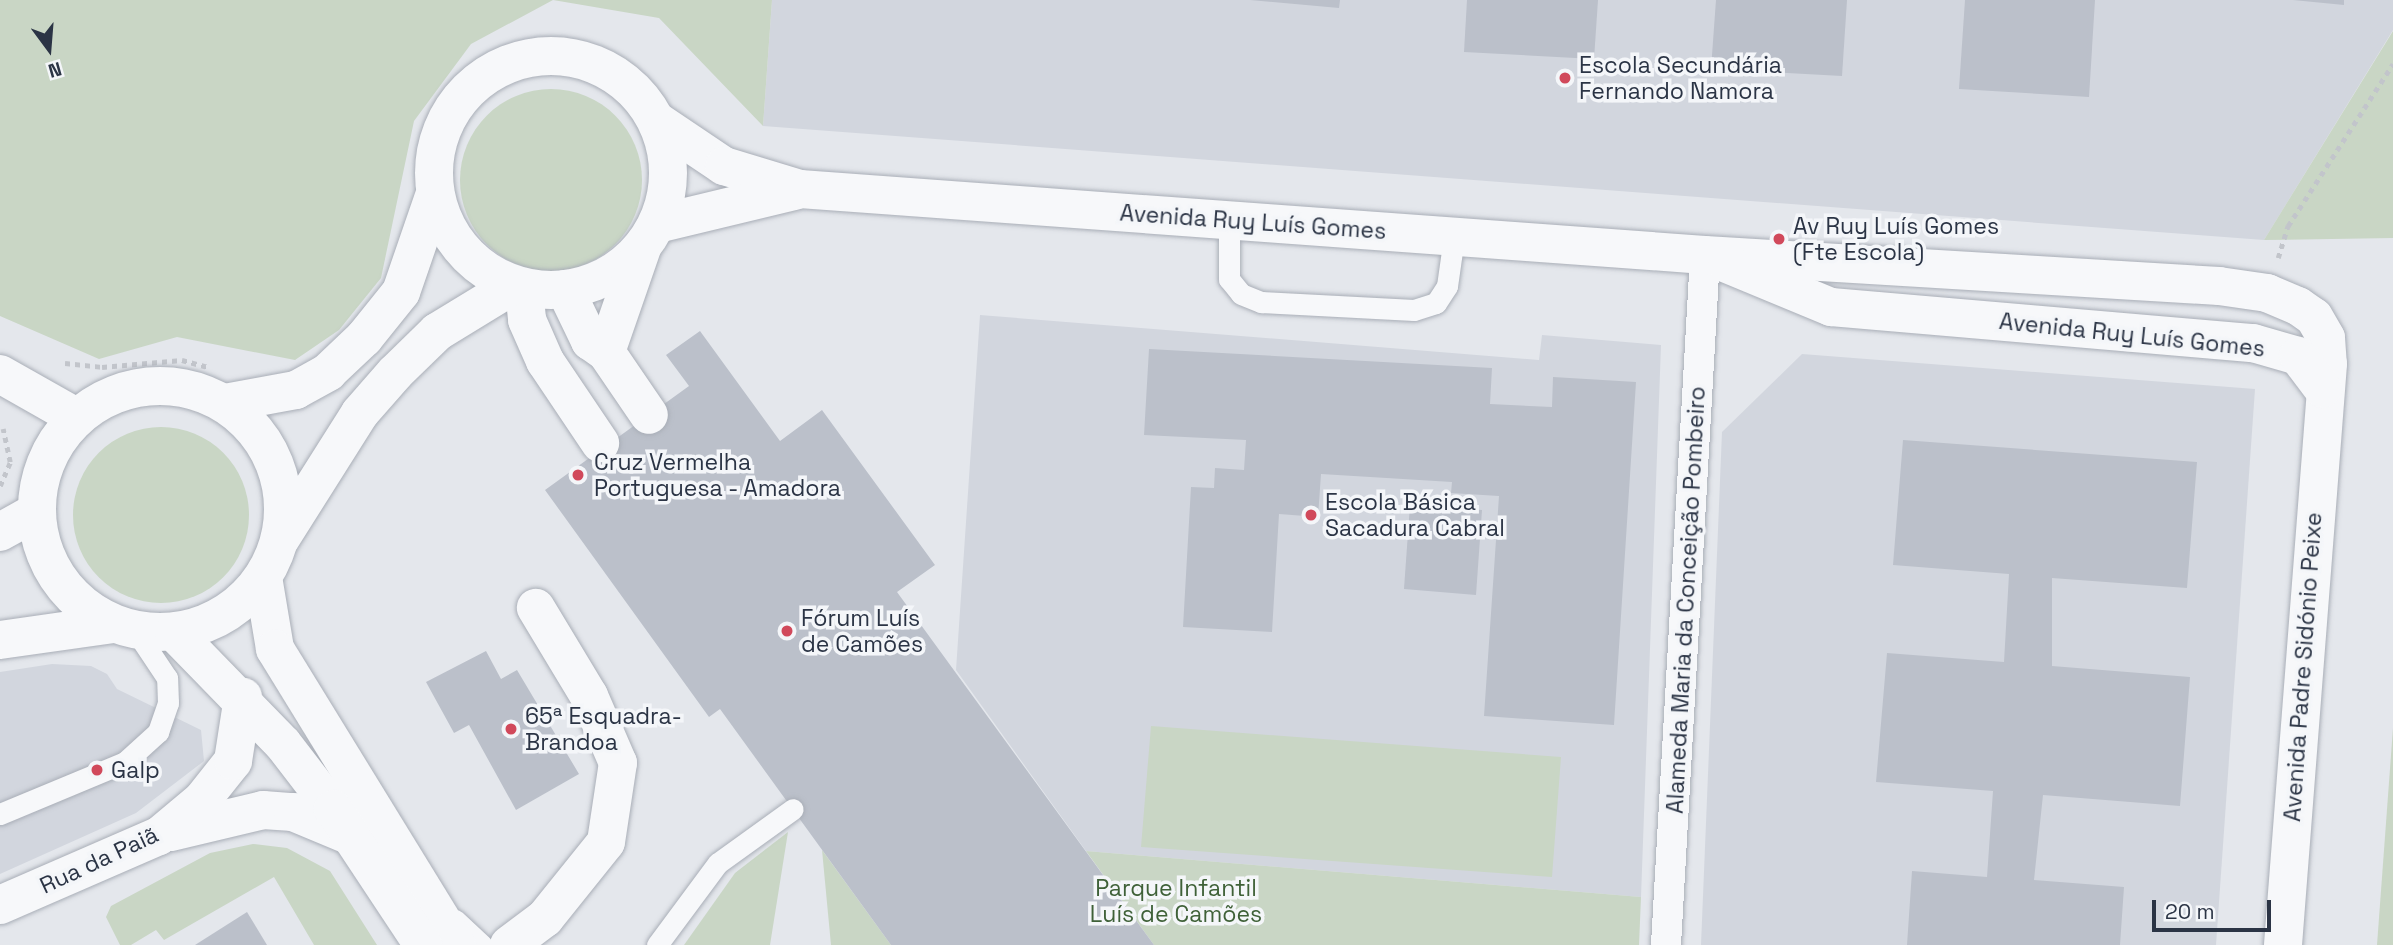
<!DOCTYPE html>
<html>
<head>
<meta charset="utf-8">
<style>
  body { margin:0 }
  #map { position:relative; width:2393px; height:945px; overflow:hidden; background:#e4e7ec; font-family:"Space Grotesk",sans-serif }
  div>[style] { position:absolute }
  .built>* { inset:0; background:#d2d6de }
  .green>* { inset:0; background:#c9d6c5 }
  .round { border-radius:50% }
  .building>* { inset:0; background:#bbc0ca }
  .path>* { height:4.5px; margin-top:-2.25px; transform-origin:0; background:repeating-linear-gradient(90deg,#c2c5cb 0 5px,transparent 0 10px) }
  .roads { filter:drop-shadow(0 0 2px #a9aeb7) drop-shadow(0 0 2px #a9aeb7) }
  .service>* { height:21px; margin:-10.5px; padding:0 10.5px; transform-origin:10.5px; border-radius:10.5px; background:#f7f8fa }
  .pedestrian>* { height:30px; margin:-15px; padding:0 15px; transform-origin:15px; border-radius:15px; background:#f7f8fa }
  .minor>* { height:38px; margin:-19px; padding:0 19px; transform-origin:19px; border-radius:19px; background:#f7f8fa }
  .minor>.ring { margin:-19px; padding:0; box-sizing:content-box; background:none; border:38px solid #f7f8fa; border-radius:50% }
  .tertiary>* { height:38px; margin:-19px; padding:0 19px; transform-origin:19px; border-radius:19px; background:#f7f8fa }
  .tertiary>.ring { margin:-19px; padding:0; box-sizing:content-box; background:none; border:38px solid #f7f8fa; border-radius:50% }
  .dots>* { width:19px; height:19px; translate:-50% -50%; box-sizing:border-box; border:4px solid #f4f6f9; border-radius:50% }
  span { translate:-50% -50%; white-space:nowrap; text-align:center; line-height:1.15; -webkit-text-stroke:7px #f4f6f9; paint-order:stroke }
  .poi-label { font-size:23px; color:#2b3445 }
  .left { translate:0 -50%; text-align:left }
  .street-label { font-size:23px; color:#2b3445 }
  .park-label { font-size:23px; color:#3f6138 }
  .north { position:absolute; left:14px; top:14px; width:70px; height:70px; -webkit-text-stroke:5px #f4f6f9; paint-order:stroke; rotate:164deg; font-size:19px; font-weight:700; line-height:28px; text-align:center; color:#2b3445 }
  .north::after { content:''; display:block; margin:auto; width:24px; height:32px; background:#2b3445; clip-path:polygon(50% 0,100% 100%,50% 72%,0 100%) }
  .scale { position:absolute; left:2152px; top:900px; width:119px; height:32px; box-sizing:border-box; border:4px solid #2b3445; border-top:0; padding-left:9px; font-size:21px; line-height:24px; white-space:nowrap; color:#2b3445; -webkit-text-stroke:5px #f4f6f9; paint-order:stroke }
</style>
</head>
<body>
<div id="map">
  <div class="built">
    <div style="clip-path:polygon(772px 0,2393px 0,2393px 30px,2264px 240px,763px 126px)"></div>
    <div style="clip-path:polygon(980px 315px,1539px 360px,1542px 335px,1661px 345px,1641px 897px,1086px 851px,956px 670px)"></div>
    <div style="clip-path:polygon(1802px 354px,2255px 389px,2216px 945px,1701px 945px,1722px 432px)"></div>
    <div style="clip-path:polygon(52px 664px,91px 666px,107px 674px,117px 689px,201px 730px,204px 761px,136px 813px,0 874px,0 672px)"></div>
  </div>
  <div class="green">
    <div style="clip-path:polygon(0 0,772px 0,763px 126px,659px 18px,553px 0,471px 44px,414px 121px,381px 278px,339px 330px,295px 360px,177px 337px,99px 359px,0 316px)"></div>
    <div style="clip-path:polygon(2393px 31px,2393px 238px,2264px 240px)"></div>
    <div class="round" style="left:460px;top:89px;width:182px;height:182px"></div>
    <div class="round" style="left:73px;top:427px;width:176px;height:176px"></div>
    <div style="clip-path:polygon(1151px 726px,1561px 757px,1552px 877px,1141px 847px)"></div>
    <div style="clip-path:polygon(2393px 728px,2393px 945px,2377px 945px)"></div>
    <div style="clip-path:polygon(788px 832px,770px 945px,684px 945px,735px 873px)"></div>
    <div style="clip-path:polygon(253px 844px,287px 848px,330px 871px,377px 945px,314px 945px,274px 877px,164px 940px,156px 930px,131px 945px,120px 945px,106px 917px,111px 906px,210px 853px)"></div>
    <div style="clip-path:polygon(822px 850px,891px 945px,831px 945px)"></div>
    <div style="clip-path:polygon(1086px 851px,1641px 897px,1639px 945px,1154px 945px)"></div>
  </div>
  <div class="building">
    <div style="clip-path:polygon(1250px 0,1340px 0,1339px 8px)"></div>
    <div style="clip-path:polygon(1467px 0,1598px 0,1594px 59px,1464px 52px)"></div>
    <div style="clip-path:polygon(1716px 0,1847px 0,1842px 76px,1711px 69px)"></div>
    <div style="clip-path:polygon(1965px 0,2095px 0,2089px 97px,1959px 89px)"></div>
    <div style="clip-path:polygon(2293px 0,2344px 0,2344px 5px)"></div>
    <div style="clip-path:polygon(700px 331px,780px 441px,822px 410px,935px 565px,897px 592px,1154px 945px,891px 945px,720px 709px,709px 717px,545px 490px,689px 386px,666px 355px)"></div>
    <div style="clip-path:polygon(1149px 349px,1492px 368px,1490px 404px,1552px 407px,1553px 377px,1636px 382px,1614px 725px,1484px 716px,1499px 496px,1451px 493px,1452px 482px,1321px 474px,1318px 517px,1279px 514px,1272px 632px,1183px 627px,1191px 487px,1214px 488px,1215px 468px,1244px 470px,1246px 440px,1144px 435px)"></div>
    <div style="clip-path:polygon(1903px 440px,2197px 462px,2187px 588px,2052px 578px,2052px 666px,2190px 677px,2180px 806px,2043px 795px,2034px 880px,2124px 887px,2120px 945px,1907px 945px,1912px 871px,1987px 877px,1993px 791px,1876px 782px,1887px 653px,2004px 662px,2009px 574px,1893px 565px)"></div>
    <div style="clip-path:polygon(1410px 505px,1482px 510px,1476px 595px,1404px 589px)"></div>
    <div style="clip-path:polygon(486px 651px,501px 679px,517px 670px,579px 774px,516px 810px,469px 725px,454px 733px,426px 682px)"></div>
    <div style="clip-path:polygon(247px 912px,267px 945px,195px 945px)"></div>
  </div>
  <div class="path">
    <div style="left:2278px;top:258px;width:34px;rotate:-73deg"></div>
    <div style="left:2288px;top:226px;width:193px;rotate:-57.1deg"></div>
    <div style="left:65px;top:363px;width:37px;rotate:6deg"></div>
    <div style="left:102px;top:367px;width:80px;rotate:-5deg"></div>
    <div style="left:182px;top:360px;width:27px;rotate:15deg"></div>
    <div style="left:0;top:486px;width:26px;rotate:-67deg"></div>
    <div style="left:10px;top:462px;width:34px;rotate:-102deg"></div>
  </div>
  <div class="roads">
    <div class="service">
      <div style="left:1229px;top:221px;width:58px;rotate:90deg"></div>
      <div style="left:1229px;top:279px;width:19px;rotate:51deg"></div>
      <div style="left:1241px;top:294px;width:22px;rotate:22deg"></div>
      <div style="left:1261px;top:302px;width:153px;rotate:3deg"></div>
      <div style="left:1414px;top:310px;width:23px;rotate:-18deg"></div>
      <div style="left:1436px;top:303px;width:20px;rotate:-57deg"></div>
      <div style="left:1447px;top:286px;width:49px;rotate:-81.9deg"></div>
      <div style="left:0;top:814px;width:135px;rotate:-22.6deg"></div>
      <div style="left:125px;top:762px;width:45px;rotate:-42.3deg"></div>
      <div style="left:158px;top:732px;width:31px;rotate:-71deg"></div>
      <div style="left:168px;top:703px;width:25px;rotate:-92deg"></div>
      <div style="left:167px;top:678px;width:58px;rotate:-123.7deg"></div>
      <div style="left:455px;top:920px;width:37px;rotate:43deg"></div>
      <div style="left:657px;top:945px;width:102px;rotate:-53.4deg"></div>
      <div style="left:718px;top:863px;width:92px;rotate:-35.8deg"></div>
    </div>
    <div class="pedestrian">
      <div style="left:1666px;top:945px;width:691px;rotate:-86.76deg"></div>
    </div>
    <div class="minor">
      <div class="ring" style="left:434px;top:56px;width:196px;height:196px"></div>
      <div style="left:657px;top:121px;width:81px;rotate:33.9deg"></div>
      <div style="left:724px;top:166px;width:79px;rotate:16.8deg"></div>
      <div style="left:800px;top:189px;width:907px;rotate:4.17deg"></div>
      <div style="left:1705px;top:255px;width:515px;rotate:3.45deg"></div>
      <div style="left:2219px;top:286px;width:49px;rotate:8.3deg"></div>
      <div style="left:2267px;top:293px;width:34px;rotate:23deg"></div>
      <div style="left:2298px;top:306px;width:19px;rotate:35deg"></div>
      <div style="left:2314px;top:317px;width:24px;rotate:60deg"></div>
      <div style="left:2326px;top:338px;width:26px;rotate:86deg"></div>
      <div style="left:2328px;top:364px;width:583px;rotate:94.43deg"></div>
      <div style="left:657px;top:224px;width:141px;rotate:-13.5deg"></div>
      <div style="left:1727px;top:264px;width:113px;rotate:22.5deg"></div>
      <div style="left:1831px;top:307px;width:424px;rotate:4.9deg"></div>
      <div style="left:2253px;top:343px;width:47px;rotate:16.1deg"></div>
      <div style="left:2298px;top:356px;width:41px;rotate:52.9deg"></div>
      <div style="left:565px;top:289px;width:58px;rotate:64.3deg"></div>
      <div style="left:590px;top:341px;width:19px;rotate:35deg"></div>
      <div style="left:606px;top:352px;width:76px;rotate:55.7deg"></div>
      <div style="left:524px;top:290px;width:30px;rotate:84deg"></div>
      <div style="left:527px;top:320px;width:45px;rotate:66.3deg"></div>
      <div style="left:545px;top:361px;width:99px;rotate:56.1deg"></div>
      <div style="left:606px;top:352px;width:110px;rotate:-70.9deg"></div>
      <div style="left:225px;top:403px;width:72px;rotate:-10.4deg"></div>
      <div style="left:296px;top:390px;width:37px;rotate:-29deg"></div>
      <div style="left:328px;top:372px;width:50px;rotate:-43.4deg"></div>
      <div style="left:364px;top:338px;width:59px;rotate:-51.2deg"></div>
      <div style="left:401px;top:292px;width:105px;rotate:-71deg"></div>
      <div style="left:281px;top:538px;width:148px;rotate:-57.7deg"></div>
      <div style="left:360px;top:413px;width:53px;rotate:-48.8deg"></div>
      <div style="left:395px;top:373px;width:59px;rotate:-44.3deg"></div>
      <div style="left:437px;top:332px;width:90px;rotate:-31.4deg"></div>
      <div style="left:171px;top:832px;width:95px;rotate:-13.4deg"></div>
      <div style="left:263px;top:810px;width:30px;rotate:4deg"></div>
      <div style="left:293px;top:812px;width:63px;rotate:22.5deg"></div>
      <div style="left:0;top:905px;width:173px;rotate:-23.5deg"></div>
      <div style="left:159px;top:836px;width:56px;rotate:-39.9deg"></div>
      <div style="left:202px;top:800px;width:50px;rotate:-51.5deg"></div>
      <div style="left:233px;top:761px;width:65px;rotate:-81.1deg"></div>
      <div style="left:509px;top:945px;width:45px;rotate:-36.9deg"></div>
      <div style="left:545px;top:918px;width:97px;rotate:-51.2deg"></div>
      <div style="left:606px;top:842px;width:80px;rotate:-81.4deg"></div>
      <div style="left:618px;top:763px;width:73px;rotate:-113.4deg"></div>
      <div style="left:589px;top:696px;width:103px;rotate:-121.1deg"></div>
    </div>
    <div class="tertiary">
      <div style="left:0;top:374px;width:87px;rotate:29.5deg"></div>
      <div class="ring" style="left:37px;top:386px;width:208px;height:208px"></div>
      <div style="left:0;top:532px;width:41px;rotate:-29.1deg"></div>
      <div style="left:263px;top:577px;width:73px;rotate:80.5deg"></div>
      <div style="left:275px;top:649px;width:347px;rotate:58.4deg"></div>
      <div style="left:174px;top:632px;width:156px;rotate:45.8deg"></div>
      <div style="left:283px;top:744px;width:82px;rotate:52.4deg"></div>
      <div style="left:333px;top:809px;width:163px;rotate:56.5deg"></div>
      <div style="left:0;top:640px;width:113px;rotate:-8.1deg"></div>
    </div>
  </div>
  <div class="dots">
    <div style="left:1565px;top:78px;background:#d1495b"></div>
    <div style="left:1779px;top:239px;background:#d1495b"></div>
    <div style="left:578px;top:475px;background:#d1495b"></div>
    <div style="left:1311px;top:515px;background:#d1495b"></div>
    <div style="left:787px;top:631px;background:#d1495b"></div>
    <div style="left:511px;top:729px;background:#d1495b"></div>
    <div style="left:97px;top:770px;background:#d1495b"></div>
  </div>
  <div class="poi-label">
    <span class="left" style="left:1579px;top:78px">Escola Secundária<br>Fernando Namora</span>
    <span class="left" style="left:1793px;top:239px">Av Ruy Luís Gomes<br>(Fte Escola)</span>
    <span class="left" style="left:594px;top:475px">Cruz Vermelha<br>Portuguesa - Amadora</span>
    <span class="left" style="left:1325px;top:515px">Escola Básica<br>Sacadura Cabral</span>
    <span class="left" style="left:801px;top:631px">Fórum Luís<br>de Camões</span>
    <span class="left" style="left:525px;top:729px">65ª Esquadra-<br>Brandoa</span>
    <span class="left" style="left:111px;top:770px">Galp</span>
  </div>
  <div class="street-label">
    <span style="left:1253px;top:222px;rotate:4deg">Avenida Ruy Luís Gomes</span>
    <span style="left:2132px;top:335px;rotate:6deg">Avenida Ruy Luís Gomes</span>
    <span style="left:1686px;top:600px;rotate:-87deg">Alameda Maria da Conceição Pombeiro</span>
    <span style="left:2303px;top:667px;rotate:-86deg">Avenida Padre Sidónio Peixe</span>
    <span style="left:99px;top:860px;rotate:-25deg">Rua da Paiã</span>
  </div>
  <div class="park-label">
    <span style="left:1176px;top:901px">Parque Infantil<br>Luís de Camões</span>
  </div>
  <div class="north">N</div>
  <div class="scale">20 m</div>
</div>
</body>
</html>
